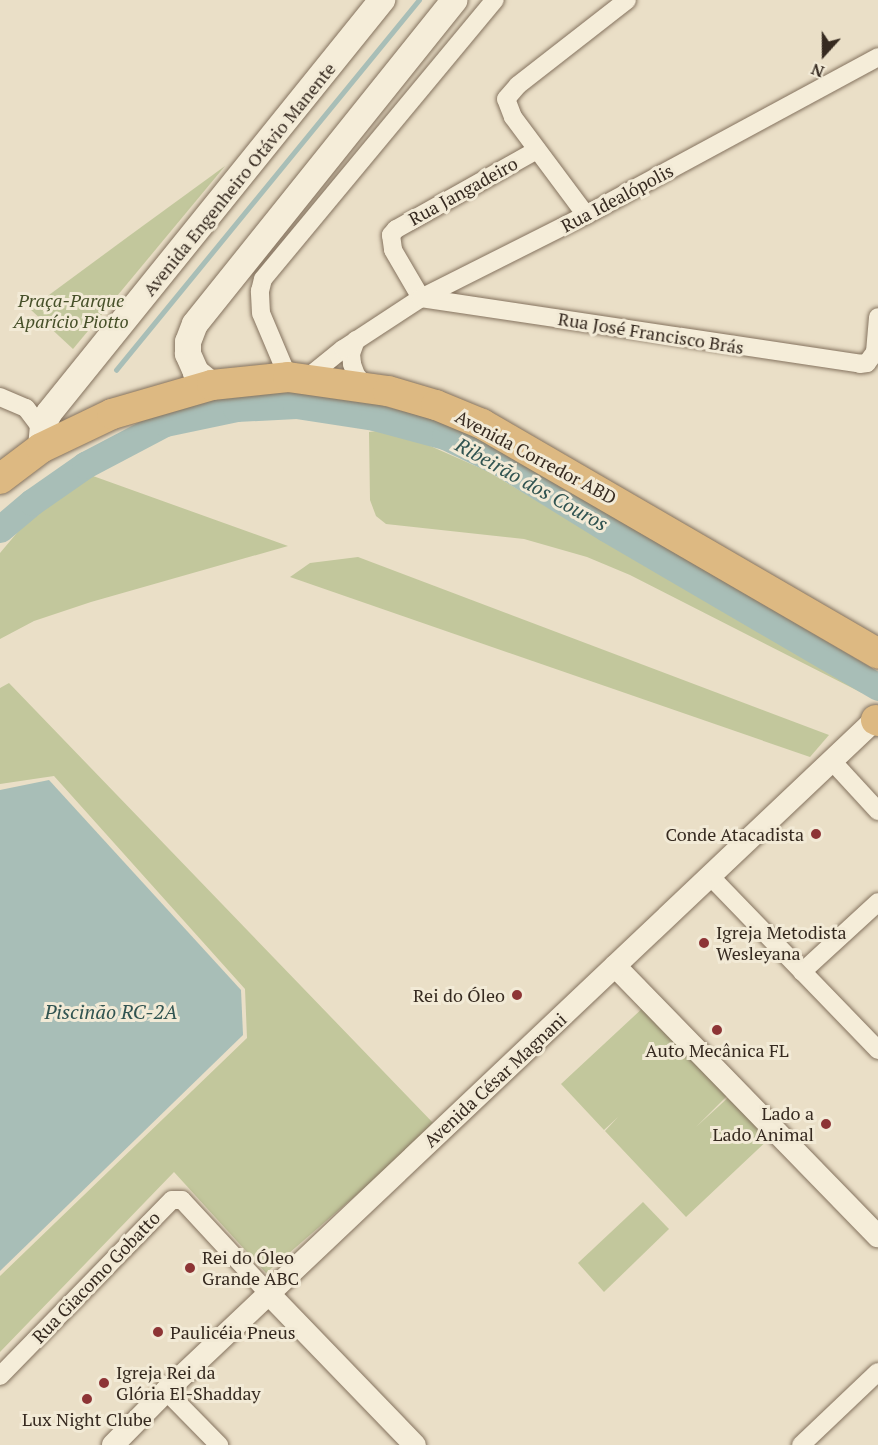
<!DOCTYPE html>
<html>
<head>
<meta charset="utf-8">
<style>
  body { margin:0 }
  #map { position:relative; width:878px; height:1445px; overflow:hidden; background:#eadfc7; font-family:"PT Serif",serif }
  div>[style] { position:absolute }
  .green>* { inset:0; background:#c2c79c }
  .water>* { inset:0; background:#a8beb7 }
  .stream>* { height:4.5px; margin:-2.25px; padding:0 2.25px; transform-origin:2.25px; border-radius:2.25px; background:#a8beb7 }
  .river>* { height:27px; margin:-13.5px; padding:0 13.5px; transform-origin:13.5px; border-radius:13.5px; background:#a8beb7 }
  .roads { filter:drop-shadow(0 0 2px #84725e) drop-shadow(0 0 2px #84725e) }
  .minor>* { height:18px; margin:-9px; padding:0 9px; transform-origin:9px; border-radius:9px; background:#f5edd9 }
  .tertiary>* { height:22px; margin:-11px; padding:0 11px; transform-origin:11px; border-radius:11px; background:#f5edd9 }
  .secondary>* { height:26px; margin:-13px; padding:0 13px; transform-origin:13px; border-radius:13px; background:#f5edd9 }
  .trunk>* { height:30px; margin:-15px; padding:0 15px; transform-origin:15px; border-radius:15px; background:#ddb982 }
  .dots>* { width:16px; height:16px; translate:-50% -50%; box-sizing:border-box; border:3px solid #f2ead6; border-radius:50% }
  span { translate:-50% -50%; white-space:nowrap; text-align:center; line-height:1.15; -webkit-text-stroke:6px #f2ead6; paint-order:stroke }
  .street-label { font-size:18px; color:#362a20 }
  .park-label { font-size:18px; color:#465029; font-style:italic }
  .poi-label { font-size:18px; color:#362a20 }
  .right { translate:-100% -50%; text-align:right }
  .left { translate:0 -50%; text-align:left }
  .water-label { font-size:20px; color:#315451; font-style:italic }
  .north { position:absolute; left:794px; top:24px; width:60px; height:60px; -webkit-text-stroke:4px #f2ead6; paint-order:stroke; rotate:201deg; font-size:16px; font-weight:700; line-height:24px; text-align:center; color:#362a20 }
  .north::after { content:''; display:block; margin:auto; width:21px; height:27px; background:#362a20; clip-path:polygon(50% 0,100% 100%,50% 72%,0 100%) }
</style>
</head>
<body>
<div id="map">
  <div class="green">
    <div style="clip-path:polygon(225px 166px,73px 349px,30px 309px,129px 236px)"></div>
    <div style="clip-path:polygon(383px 430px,428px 445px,487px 471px,623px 552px,866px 686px,862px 693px,630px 575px,587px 557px,524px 539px,386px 524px,376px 516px,370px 500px,369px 432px)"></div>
    <div style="clip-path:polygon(93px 476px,288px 546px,91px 602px,34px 621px,0 639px,0 553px,32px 515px)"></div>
    <div style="clip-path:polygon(358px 557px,829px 735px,810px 757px,290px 577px,310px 563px)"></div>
    <div style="clip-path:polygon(9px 683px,436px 1126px,266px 1273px,174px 1172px,0 1352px,0 1276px,247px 1038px,245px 989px,54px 776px,0 784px,0 688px)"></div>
    <div style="clip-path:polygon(646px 1005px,730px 1093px,696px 1127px,731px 1095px,771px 1137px,686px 1217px,605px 1131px,618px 1117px,604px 1130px,561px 1084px)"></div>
    <div style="clip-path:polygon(643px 1202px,669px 1229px,604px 1292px,578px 1263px)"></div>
  </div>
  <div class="water">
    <div style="clip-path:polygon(49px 780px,241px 990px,243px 1035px,0 1271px,0 790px)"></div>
  </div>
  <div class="stream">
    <div style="left:116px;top:370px;width:478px;rotate:-50.7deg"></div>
  </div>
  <div class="river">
    <div style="left:0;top:529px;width:42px;rotate:-40.2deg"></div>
    <div style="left:32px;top:502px;width:65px;rotate:-34.9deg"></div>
    <div style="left:85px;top:465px;width:90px;rotate:-27.7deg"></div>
    <div style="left:165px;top:423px;width:73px;rotate:-11.9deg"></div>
    <div style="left:236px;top:408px;width:60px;rotate:-2.9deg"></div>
    <div style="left:296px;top:405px;width:79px;rotate:8.7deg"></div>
    <div style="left:374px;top:417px;width:73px;rotate:15deg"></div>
    <div style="left:445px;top:436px;width:62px;rotate:25.7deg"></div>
    <div style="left:501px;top:463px;width:123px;rotate:31.8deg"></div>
    <div style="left:606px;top:528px;width:315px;rotate:30.3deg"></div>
  </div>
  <div class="roads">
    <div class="minor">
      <div style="left:537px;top:150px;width:162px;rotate:150.7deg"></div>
      <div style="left:396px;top:229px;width:8px;rotate:130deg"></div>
      <div style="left:391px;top:235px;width:15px;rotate:82deg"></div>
      <div style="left:393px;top:250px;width:56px;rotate:59.7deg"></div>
      <div style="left:421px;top:298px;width:444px;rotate:8.5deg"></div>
      <div style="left:860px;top:364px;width:7px;rotate:-8deg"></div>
      <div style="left:867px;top:363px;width:14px;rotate:-54deg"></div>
      <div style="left:875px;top:352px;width:35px;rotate:-85deg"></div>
      <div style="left:586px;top:215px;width:122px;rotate:-126.7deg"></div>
      <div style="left:513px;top:117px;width:19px;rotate:-111deg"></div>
      <div style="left:506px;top:99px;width:18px;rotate:-49deg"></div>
      <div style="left:518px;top:85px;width:138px;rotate:-37.9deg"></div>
      <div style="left:356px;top:340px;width:15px;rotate:110deg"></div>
      <div style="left:351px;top:354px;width:10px;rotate:84deg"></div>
      <div style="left:352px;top:364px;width:12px;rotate:70deg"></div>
      <div style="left:356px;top:375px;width:17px;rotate:50deg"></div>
      <div style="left:288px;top:377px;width:69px;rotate:-112.9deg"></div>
      <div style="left:261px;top:313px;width:22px;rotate:-93deg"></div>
      <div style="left:260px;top:291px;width:12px;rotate:-76deg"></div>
      <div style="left:263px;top:279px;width:363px;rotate:-50.3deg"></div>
      <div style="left:307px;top:378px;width:46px;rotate:-38.9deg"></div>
      <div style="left:343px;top:349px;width:93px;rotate:-33.2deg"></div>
      <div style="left:421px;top:298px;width:185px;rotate:-26.7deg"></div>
      <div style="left:586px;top:215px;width:332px;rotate:-28.4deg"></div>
      <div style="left:0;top:397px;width:28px;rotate:23deg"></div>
      <div style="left:26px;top:408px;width:26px;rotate:53deg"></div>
      <div style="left:832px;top:761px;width:68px;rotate:47.4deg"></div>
      <div style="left:710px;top:876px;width:242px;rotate:46deg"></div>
      <div style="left:802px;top:972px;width:103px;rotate:-42.6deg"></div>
      <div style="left:0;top:1376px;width:246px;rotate:-45.7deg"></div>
      <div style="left:172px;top:1200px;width:10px"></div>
      <div style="left:182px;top:1200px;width:128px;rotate:47.2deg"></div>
      <div style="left:166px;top:1391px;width:76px;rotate:45.5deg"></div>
      <div style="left:801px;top:1445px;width:106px;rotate:-43.5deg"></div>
    </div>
    <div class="tertiary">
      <div style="left:615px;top:966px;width:377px;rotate:45.8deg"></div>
      <div style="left:269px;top:1294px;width:210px;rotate:46deg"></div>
      <div style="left:113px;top:1445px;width:76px;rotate:-45.5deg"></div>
      <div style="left:166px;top:1391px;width:980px;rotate:-43.43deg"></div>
    </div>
    <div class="secondary">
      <div style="left:212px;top:385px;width:21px;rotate:-141deg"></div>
      <div style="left:196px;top:372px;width:20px;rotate:-114deg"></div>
      <div style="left:188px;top:354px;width:12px;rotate:-90deg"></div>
      <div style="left:188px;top:342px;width:19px;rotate:-69deg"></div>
      <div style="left:195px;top:324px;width:415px;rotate:-51.3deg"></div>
      <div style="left:41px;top:448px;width:23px;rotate:-85deg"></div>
      <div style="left:43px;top:425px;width:13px;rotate:-63deg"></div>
      <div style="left:49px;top:413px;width:531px;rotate:-51.12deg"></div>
    </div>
    <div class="trunk">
      <div style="left:0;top:479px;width:51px;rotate:-37.1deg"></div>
      <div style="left:41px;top:448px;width:79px;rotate:-25.6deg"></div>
      <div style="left:112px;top:414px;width:104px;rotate:-16.2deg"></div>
      <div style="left:212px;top:385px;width:76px;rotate:-6deg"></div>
      <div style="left:288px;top:377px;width:101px;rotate:8deg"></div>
      <div style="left:388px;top:391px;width:50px;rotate:16.3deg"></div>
      <div style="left:436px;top:405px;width:50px;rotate:22.4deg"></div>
      <div style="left:482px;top:424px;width:458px;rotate:30.1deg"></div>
      <div style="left:876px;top:720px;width:2px;rotate:27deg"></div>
    </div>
  </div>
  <div class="dots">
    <div style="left:816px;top:834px;background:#8d3435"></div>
    <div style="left:704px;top:943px;background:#8d3435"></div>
    <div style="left:517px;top:995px;background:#8d3435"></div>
    <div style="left:717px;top:1030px;background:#8d3435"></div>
    <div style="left:826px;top:1124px;background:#8d3435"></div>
    <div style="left:190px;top:1268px;background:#8d3435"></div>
    <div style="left:158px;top:1332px;background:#8d3435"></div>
    <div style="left:104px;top:1383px;background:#8d3435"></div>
    <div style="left:87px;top:1399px;background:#8d3435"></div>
  </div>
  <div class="street-label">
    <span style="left:239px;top:179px;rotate:-51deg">Avenida Engenheiro Otávio Manente</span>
    <span style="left:463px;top:191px;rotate:-29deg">Rua Jangadeiro</span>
    <span style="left:617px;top:198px;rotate:-28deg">Rua Idealópolis</span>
    <span style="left:651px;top:333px;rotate:9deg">Rua José Francisco Brás</span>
    <span style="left:536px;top:457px;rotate:28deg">Avenida Corredor ABD</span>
    <span style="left:495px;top:1080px;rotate:-43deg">Avenida César Magnani</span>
    <span style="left:96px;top:1277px;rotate:-46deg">Rua Giacomo Gobatto</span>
  </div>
  <div class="park-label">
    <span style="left:71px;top:311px">Praça-Parque<br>Aparício Piotto</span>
  </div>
  <div class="poi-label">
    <span class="right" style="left:804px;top:834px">Conde Atacadista</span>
    <span class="left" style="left:716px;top:943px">Igreja Metodista<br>Wesleyana</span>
    <span class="right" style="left:505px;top:995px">Rei do Óleo</span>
    <span style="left:717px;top:1050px">Auto Mecânica FL</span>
    <span class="right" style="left:814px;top:1124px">Lado a<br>Lado Animal</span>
    <span class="left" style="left:202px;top:1268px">Rei do Óleo<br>Grande ABC</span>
    <span class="left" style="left:170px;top:1332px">Paulicéia Pneus</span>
    <span class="left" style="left:116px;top:1383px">Igreja Rei da<br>Glória El-Shadday</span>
    <span style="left:87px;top:1419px">Lux Night Clube</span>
  </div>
  <div class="water-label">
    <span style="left:532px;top:484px;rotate:29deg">Ribeirão dos Couros</span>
    <span style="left:111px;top:1011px">Piscinão RC-2A</span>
  </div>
  <div class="north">N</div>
</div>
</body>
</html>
